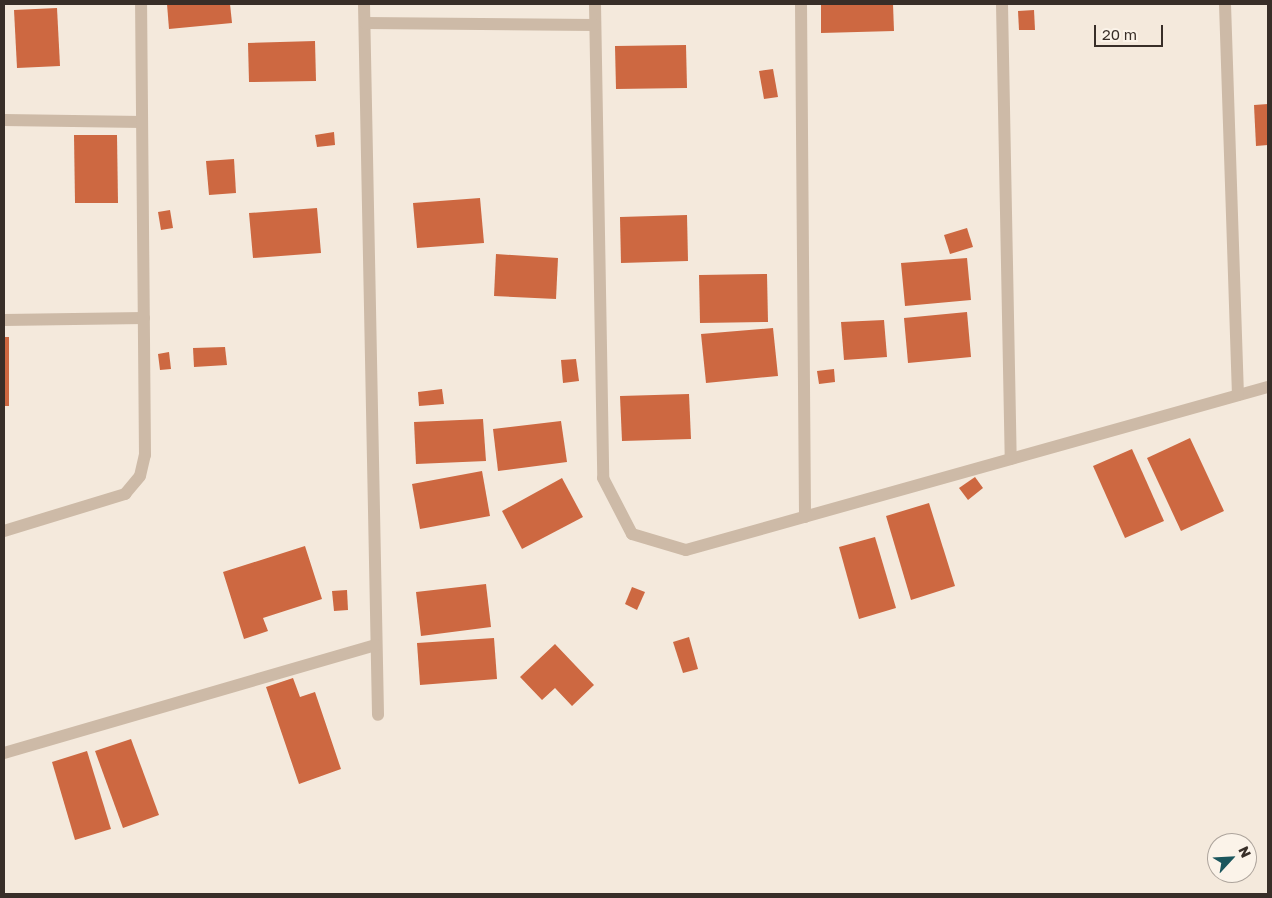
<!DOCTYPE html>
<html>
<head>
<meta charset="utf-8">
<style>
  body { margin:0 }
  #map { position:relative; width:1272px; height:898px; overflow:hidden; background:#f4e9dc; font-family:"Golos Text",sans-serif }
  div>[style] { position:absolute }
  .building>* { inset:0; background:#cd6841 }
  .minor>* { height:12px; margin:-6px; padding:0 6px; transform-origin:6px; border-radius:6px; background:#cdbaa7 }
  span { translate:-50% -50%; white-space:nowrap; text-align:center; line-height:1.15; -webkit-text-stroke:5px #fbf3e9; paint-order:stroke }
  .frame { position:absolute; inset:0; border:5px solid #382e28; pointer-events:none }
  .north { position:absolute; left:1207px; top:833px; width:50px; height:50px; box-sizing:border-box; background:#fbf3e9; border:1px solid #ada49c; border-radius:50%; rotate:65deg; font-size:14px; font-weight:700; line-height:20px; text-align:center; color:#382e28 }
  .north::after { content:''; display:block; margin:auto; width:18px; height:22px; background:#1b565d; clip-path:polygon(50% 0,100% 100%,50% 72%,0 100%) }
  .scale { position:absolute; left:1094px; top:25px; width:69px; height:22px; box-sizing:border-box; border:2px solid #382e28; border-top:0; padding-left:6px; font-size:15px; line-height:18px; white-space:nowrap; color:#382e28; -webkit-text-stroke:4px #fbf3e9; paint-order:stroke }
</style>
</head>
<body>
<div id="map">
  <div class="building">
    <div style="clip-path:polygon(167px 4px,230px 4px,232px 23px,169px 29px)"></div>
    <div style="clip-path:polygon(821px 4px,893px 4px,894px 31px,821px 33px)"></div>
    <div style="clip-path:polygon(57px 8px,60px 66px,17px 68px,14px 10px)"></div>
    <div style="clip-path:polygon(1034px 10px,1035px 30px,1019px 30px,1018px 11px)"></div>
    <div style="clip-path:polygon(315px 41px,316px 81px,249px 82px,248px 43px)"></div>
    <div style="clip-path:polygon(686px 45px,687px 88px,616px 89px,615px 46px)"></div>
    <div style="clip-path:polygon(773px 69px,778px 97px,764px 99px,759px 71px)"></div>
    <div style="clip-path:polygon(1268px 104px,1268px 145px,1256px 146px,1254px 105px)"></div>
    <div style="clip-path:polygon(334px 132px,335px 145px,317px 147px,315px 135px)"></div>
    <div style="clip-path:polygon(74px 135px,117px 135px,118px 203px,75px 203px)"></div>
    <div style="clip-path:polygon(234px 159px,236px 193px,209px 195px,206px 161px)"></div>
    <div style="clip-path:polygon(480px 198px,484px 243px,417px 248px,413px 203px)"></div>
    <div style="clip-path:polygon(317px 208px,321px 253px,253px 258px,249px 213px)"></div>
    <div style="clip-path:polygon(170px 210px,173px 228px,161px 230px,158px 212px)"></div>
    <div style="clip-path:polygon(687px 215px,688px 261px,621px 263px,620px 217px)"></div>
    <div style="clip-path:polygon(967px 228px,973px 247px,950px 254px,944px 235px)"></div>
    <div style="clip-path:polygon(496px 254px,558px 258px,556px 299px,494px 296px)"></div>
    <div style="clip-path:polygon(967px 258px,971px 300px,905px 306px,901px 263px)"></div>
    <div style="clip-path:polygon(767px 274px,768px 322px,700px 323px,699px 275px)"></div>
    <div style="clip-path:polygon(967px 312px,971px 357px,908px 363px,904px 318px)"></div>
    <div style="clip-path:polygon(884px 320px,887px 357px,844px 360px,841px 322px)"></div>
    <div style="clip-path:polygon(773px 328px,778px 376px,706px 383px,701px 334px)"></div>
    <div style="clip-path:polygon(4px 337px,9px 337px,9px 406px,4px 406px)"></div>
    <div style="clip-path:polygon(225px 347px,227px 365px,194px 367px,193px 348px)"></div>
    <div style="clip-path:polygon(169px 352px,171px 369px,160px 370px,158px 354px)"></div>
    <div style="clip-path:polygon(576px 359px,579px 381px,563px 383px,561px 360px)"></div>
    <div style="clip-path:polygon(834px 369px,835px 382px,819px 384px,817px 371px)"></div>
    <div style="clip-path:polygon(442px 389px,444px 404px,419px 406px,418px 392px)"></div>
    <div style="clip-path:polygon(689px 394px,691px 439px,622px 441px,620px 396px)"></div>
    <div style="clip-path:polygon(483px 419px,486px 461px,416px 464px,414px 422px)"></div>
    <div style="clip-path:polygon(561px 421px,567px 462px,498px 471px,493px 429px)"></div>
    <div style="clip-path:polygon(1190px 438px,1224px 511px,1181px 531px,1147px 458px)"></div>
    <div style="clip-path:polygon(1132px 449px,1164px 521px,1125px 538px,1093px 466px)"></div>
    <div style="clip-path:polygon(482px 471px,490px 516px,420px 529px,412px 484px)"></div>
    <div style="clip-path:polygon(975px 477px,983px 488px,968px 500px,959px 488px)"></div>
    <div style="clip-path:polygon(562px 478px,583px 517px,522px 549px,502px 511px)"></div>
    <div style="clip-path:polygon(929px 503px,955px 586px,911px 600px,886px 516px)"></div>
    <div style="clip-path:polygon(875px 537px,896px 608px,859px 619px,839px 547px)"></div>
    <div style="clip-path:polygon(305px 546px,322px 599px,263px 618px,268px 631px,244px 639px,223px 572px)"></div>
    <div style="clip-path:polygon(486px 584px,491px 627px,421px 636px,416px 592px)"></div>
    <div style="clip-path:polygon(632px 587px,645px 592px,637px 610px,625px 604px)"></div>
    <div style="clip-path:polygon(347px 590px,348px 610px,334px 611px,332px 591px)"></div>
    <div style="clip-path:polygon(689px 637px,698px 669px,683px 673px,673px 642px)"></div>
    <div style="clip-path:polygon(494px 638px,497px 679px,420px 685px,417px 643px)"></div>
    <div style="clip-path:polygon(555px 644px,594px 685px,572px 706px,555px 688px,542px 700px,520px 677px)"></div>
    <div style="clip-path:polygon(293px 678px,300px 697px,315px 692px,341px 769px,299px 784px,266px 687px)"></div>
    <div style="clip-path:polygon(131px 739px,159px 815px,123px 828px,95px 751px)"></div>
    <div style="clip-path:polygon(87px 751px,111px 829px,75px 840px,52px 762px)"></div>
  </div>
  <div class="minor">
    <div style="left:364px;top:4px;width:711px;rotate:88.87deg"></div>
    <div style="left:595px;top:4px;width:474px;rotate:89deg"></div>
    <div style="left:603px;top:478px;width:63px;rotate:62.6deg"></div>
    <div style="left:632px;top:534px;width:56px;rotate:16.5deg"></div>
    <div style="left:686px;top:550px;width:604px;rotate:-15.65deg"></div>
    <div style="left:801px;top:4px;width:513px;rotate:89.55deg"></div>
    <div style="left:1002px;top:4px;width:455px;rotate:88.9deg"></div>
    <div style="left:1225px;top:4px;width:391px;rotate:88.1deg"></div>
    <div style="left:365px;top:23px;width:230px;rotate:0.5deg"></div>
    <div style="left:4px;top:120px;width:138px;rotate:0.8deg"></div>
    <div style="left:4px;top:320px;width:140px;rotate:-0.8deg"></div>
    <div style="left:4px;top:531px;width:127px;rotate:-17deg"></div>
    <div style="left:125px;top:494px;width:23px;rotate:-50deg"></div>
    <div style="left:140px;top:476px;width:22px;rotate:-77deg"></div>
    <div style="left:145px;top:455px;width:451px;rotate:-90.5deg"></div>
    <div style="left:4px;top:753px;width:387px;rotate:-16.2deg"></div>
  </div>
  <div class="frame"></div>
  <div class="north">N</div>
  <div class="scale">20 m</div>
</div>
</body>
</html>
